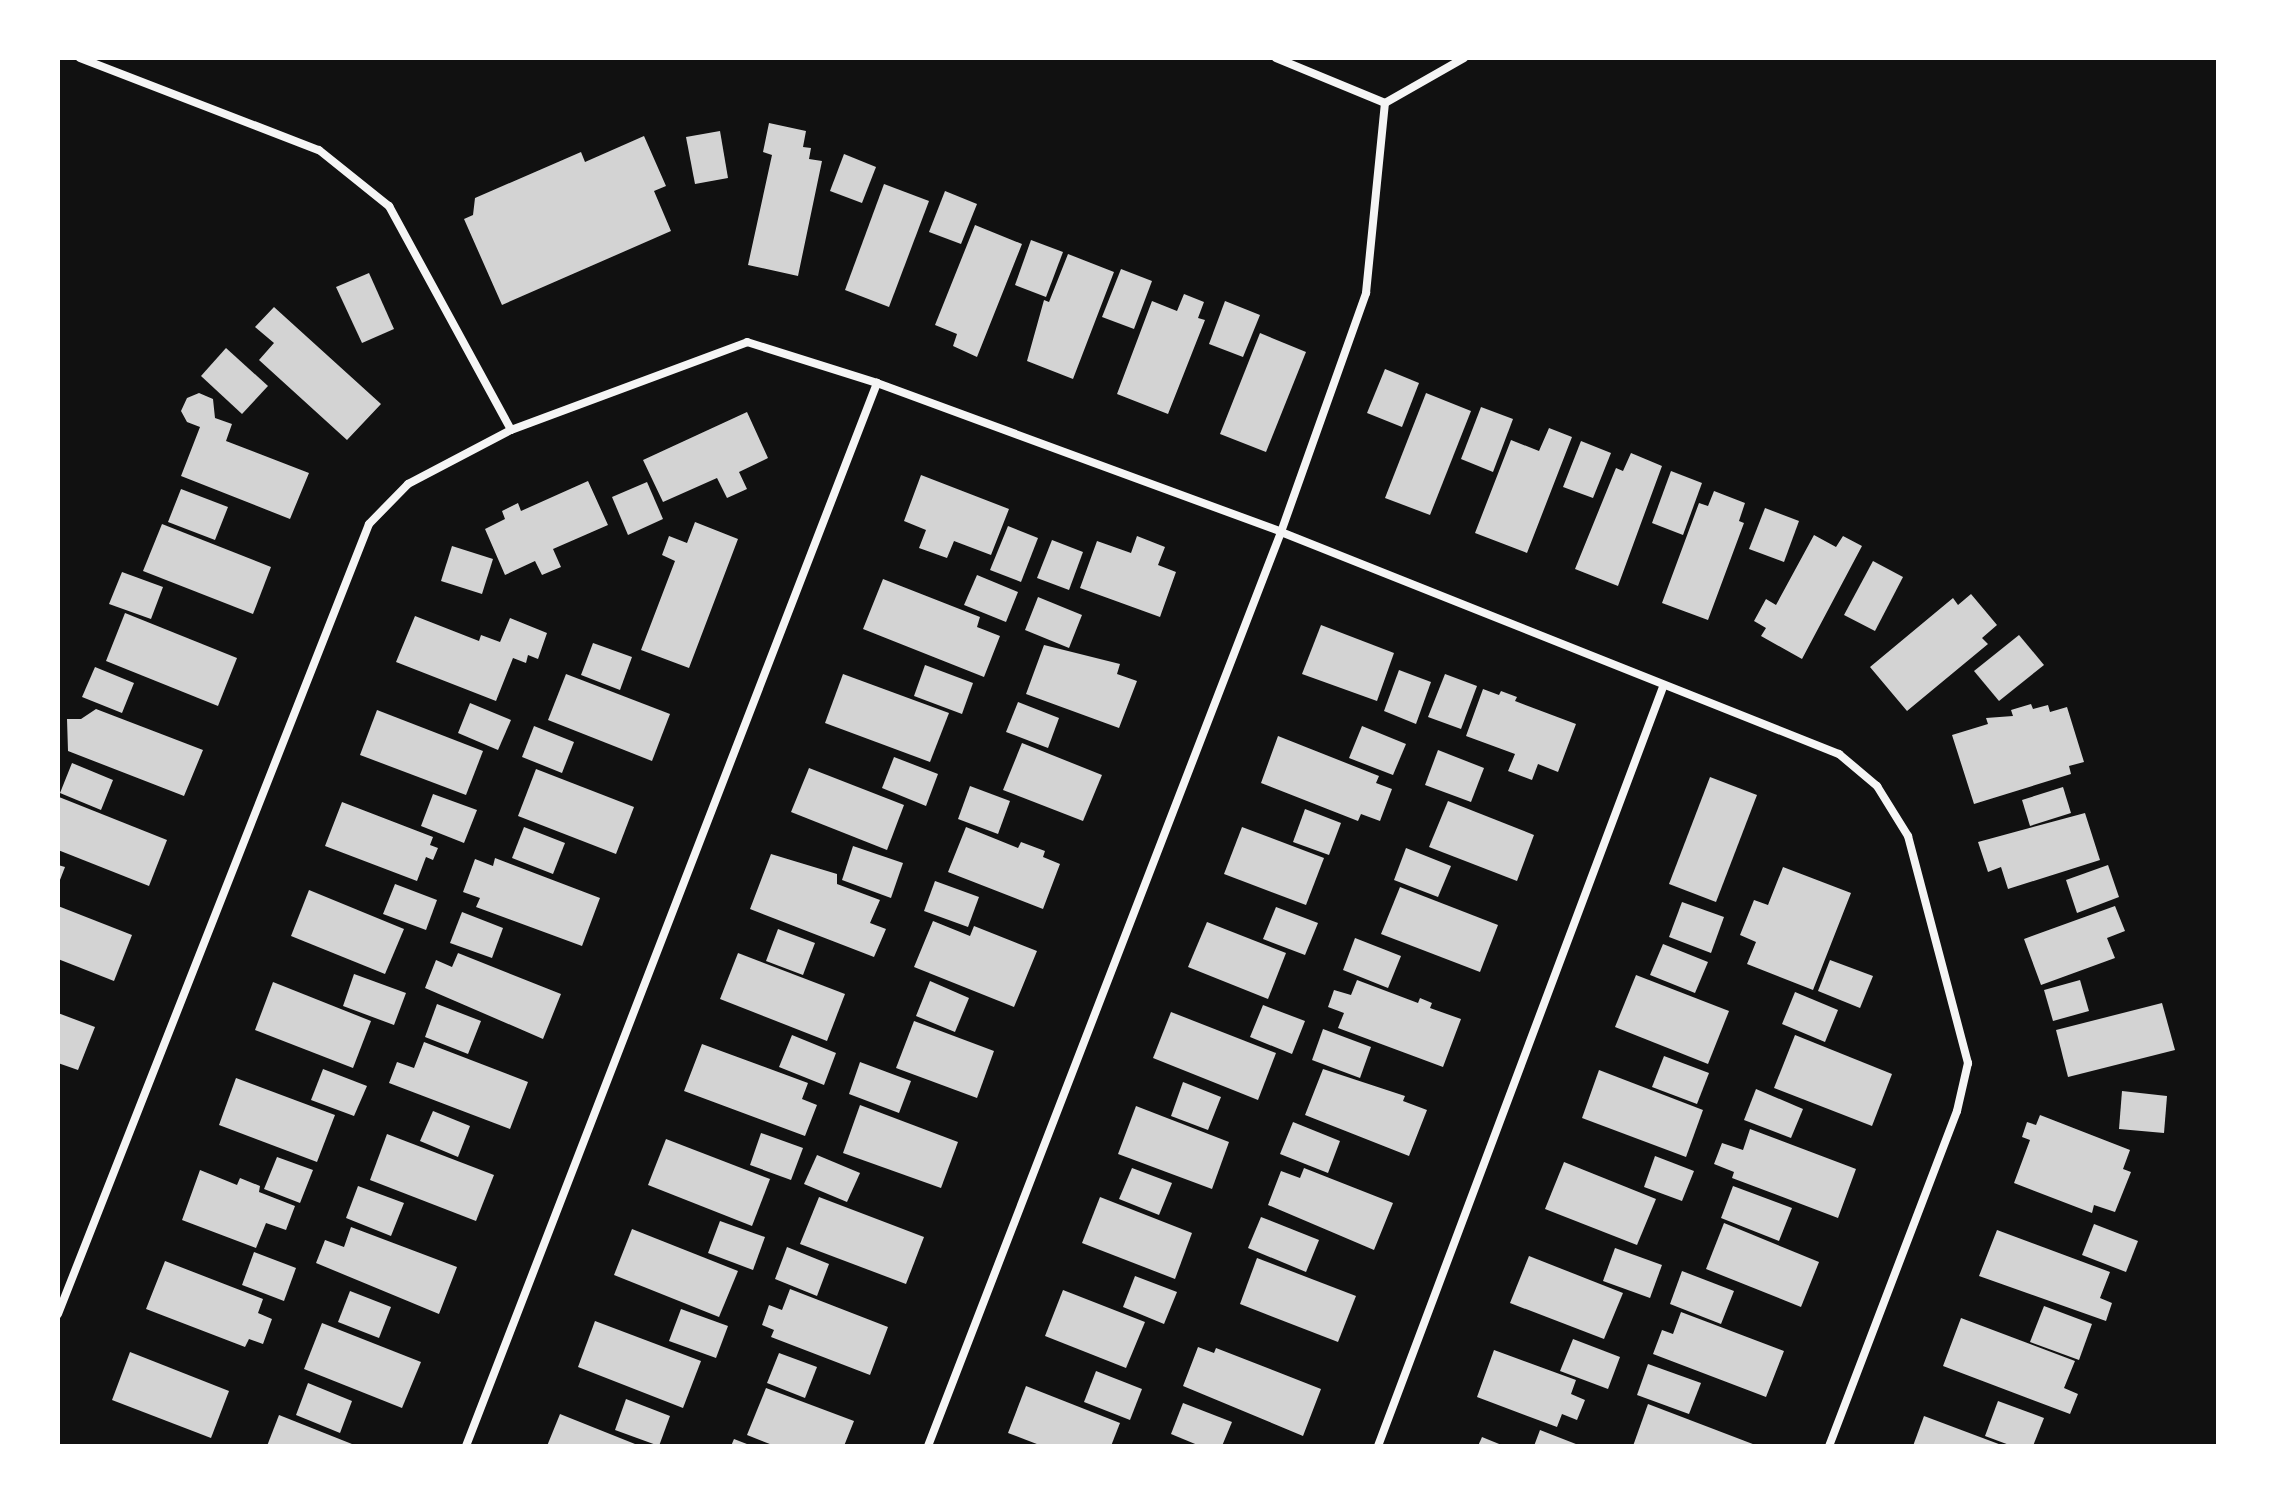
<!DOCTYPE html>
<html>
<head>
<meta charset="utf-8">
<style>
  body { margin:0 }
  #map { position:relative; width:2276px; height:1504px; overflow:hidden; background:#111; font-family:Roboto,sans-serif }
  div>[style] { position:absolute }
  .building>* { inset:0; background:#d3d3d3 }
  .minor>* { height:8px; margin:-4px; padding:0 4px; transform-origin:4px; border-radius:4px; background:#f5f5f5 }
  span { translate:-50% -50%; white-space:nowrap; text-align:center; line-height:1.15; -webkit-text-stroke:8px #fff; paint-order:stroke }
  .frame { position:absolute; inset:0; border:60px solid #fff; pointer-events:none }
</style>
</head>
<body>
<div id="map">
  <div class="building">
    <div style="clip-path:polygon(769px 123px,806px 131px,803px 147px,811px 148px,809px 159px,822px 161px,798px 276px,748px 265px,772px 155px,763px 152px)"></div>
    <div style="clip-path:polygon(720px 131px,728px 178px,695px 184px,686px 137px)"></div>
    <div style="clip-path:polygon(644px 136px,666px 186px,654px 191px,671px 231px,502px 305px,464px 219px,473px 215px,475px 198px,581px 152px,585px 162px)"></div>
    <div style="clip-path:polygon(844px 154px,876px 167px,862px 203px,830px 191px)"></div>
    <div style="clip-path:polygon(884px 184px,929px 201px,889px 307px,845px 290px)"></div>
    <div style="clip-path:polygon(945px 191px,977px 204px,961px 244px,929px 232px)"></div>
    <div style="clip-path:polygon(975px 225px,1022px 244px,977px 357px,953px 346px,957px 334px,935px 325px)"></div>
    <div style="clip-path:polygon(1031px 240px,1063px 252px,1046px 297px,1015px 285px)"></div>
    <div style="clip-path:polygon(1068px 254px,1114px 272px,1073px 379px,1027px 361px,1044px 300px,1049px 302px)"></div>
    <div style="clip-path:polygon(1121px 269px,1152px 281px,1134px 329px,1102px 317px)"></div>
    <div style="clip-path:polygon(369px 273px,394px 329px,362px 343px,336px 287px)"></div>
    <div style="clip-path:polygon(1184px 294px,1204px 302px,1198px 318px,1205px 320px,1168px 414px,1117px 394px,1152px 301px,1177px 311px)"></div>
    <div style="clip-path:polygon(1225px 301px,1260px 315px,1243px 357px,1209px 344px)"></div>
    <div style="clip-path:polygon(274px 307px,381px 404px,347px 440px,259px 360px,274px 343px,255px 327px)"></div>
    <div style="clip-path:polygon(1260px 333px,1306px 352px,1266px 452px,1220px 434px)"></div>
    <div style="clip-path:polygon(226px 348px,268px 386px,242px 414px,201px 376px)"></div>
    <div style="clip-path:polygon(1385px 369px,1419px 383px,1402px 427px,1367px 413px)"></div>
    <div style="clip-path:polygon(199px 393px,213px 399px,215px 418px,232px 424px,226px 441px,309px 473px,290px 519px,181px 476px,200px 427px,187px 422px,181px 411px,187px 398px)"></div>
    <div style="clip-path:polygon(1426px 393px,1471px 411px,1430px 515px,1385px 498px)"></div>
    <div style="clip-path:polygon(1481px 407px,1513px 419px,1493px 472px,1461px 459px)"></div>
    <div style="clip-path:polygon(747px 412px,768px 458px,739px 472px,747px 489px,727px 498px,717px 478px,663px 502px,643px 460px)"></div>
    <div style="clip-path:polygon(1549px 428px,1572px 437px,1527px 553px,1475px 533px,1511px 440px,1539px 451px)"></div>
    <div style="clip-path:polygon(1581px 441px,1611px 453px,1593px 498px,1563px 487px)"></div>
    <div style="clip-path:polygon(1631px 453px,1662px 466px,1618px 586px,1575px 569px,1616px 468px,1623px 471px)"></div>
    <div style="clip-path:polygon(1671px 471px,1702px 483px,1683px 535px,1652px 523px)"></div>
    <div style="clip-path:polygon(921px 475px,1009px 509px,991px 555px,954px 541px,947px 558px,919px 548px,926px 530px,904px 521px)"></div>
    <div style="clip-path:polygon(588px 481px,608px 525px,553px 549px,561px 567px,542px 575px,535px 561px,505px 575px,485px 529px,505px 519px,502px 511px,518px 503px,521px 511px)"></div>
    <div style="clip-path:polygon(647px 482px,663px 519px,628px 535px,612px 497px)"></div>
    <div style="clip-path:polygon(181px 489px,228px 507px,215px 540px,168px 522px)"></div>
    <div style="clip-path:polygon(1714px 491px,1745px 503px,1739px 521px,1744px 523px,1708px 620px,1662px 603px,1699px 503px,1708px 506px)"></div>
    <div style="clip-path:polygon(1765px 508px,1799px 521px,1784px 562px,1749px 549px)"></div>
    <div style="clip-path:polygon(695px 522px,738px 539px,689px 668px,641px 650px,675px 561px,662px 555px,669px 536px,687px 543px)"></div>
    <div style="clip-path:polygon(162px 524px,271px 567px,253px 614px,143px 571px)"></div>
    <div style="clip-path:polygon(1008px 526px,1038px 538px,1021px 582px,990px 570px)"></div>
    <div style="clip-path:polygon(1814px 535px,1836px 547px,1843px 536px,1862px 546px,1802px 659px,1761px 636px,1766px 628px,1754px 621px,1766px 599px,1776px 605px)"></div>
    <div style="clip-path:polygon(1137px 536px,1165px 547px,1158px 565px,1176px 572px,1160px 617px,1080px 588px,1097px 541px,1131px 553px)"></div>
    <div style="clip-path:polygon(1052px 540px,1083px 552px,1069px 590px,1037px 578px)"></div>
    <div style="clip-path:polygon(452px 546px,493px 559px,482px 594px,441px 581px)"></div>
    <div style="clip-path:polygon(1873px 561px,1903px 577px,1875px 631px,1844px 615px)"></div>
    <div style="clip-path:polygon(122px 572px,163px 587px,151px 619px,109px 604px)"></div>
    <div style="clip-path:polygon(977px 575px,1018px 592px,1006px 622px,964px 605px)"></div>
    <div style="clip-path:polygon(883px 579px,980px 617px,977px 627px,1000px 636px,984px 677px,863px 629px)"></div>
    <div style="clip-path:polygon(1971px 594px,1997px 625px,1982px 638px,1988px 644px,1907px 711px,1870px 667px,1953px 598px,1958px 605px)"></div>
    <div style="clip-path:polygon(1038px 597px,1082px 615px,1069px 648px,1025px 630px)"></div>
    <div style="clip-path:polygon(125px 613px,237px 658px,218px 706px,106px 661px)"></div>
    <div style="clip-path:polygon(415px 616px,479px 641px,481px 635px,500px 642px,510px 618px,547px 633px,538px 659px,528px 655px,526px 663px,513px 658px,496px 701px,396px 662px)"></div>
    <div style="clip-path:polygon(1321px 625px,1394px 653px,1377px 701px,1302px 674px)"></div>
    <div style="clip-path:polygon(2019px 635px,2044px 665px,1999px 701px,1974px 671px)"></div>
    <div style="clip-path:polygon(593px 643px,632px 657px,620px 690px,581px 675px)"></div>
    <div style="clip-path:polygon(1044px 645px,1120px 664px,1117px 674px,1137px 681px,1119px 728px,1026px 694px)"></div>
    <div style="clip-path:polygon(925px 665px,973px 683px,962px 714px,914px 696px)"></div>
    <div style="clip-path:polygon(95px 667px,134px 683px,122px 713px,82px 697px)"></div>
    <div style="clip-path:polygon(1399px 670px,1431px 682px,1416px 724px,1384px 711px)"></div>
    <div style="clip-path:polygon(566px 674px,670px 714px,652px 761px,548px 720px)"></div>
    <div style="clip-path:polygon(843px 674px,949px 713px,930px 762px,825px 723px)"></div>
    <div style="clip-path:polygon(1445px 674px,1477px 686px,1461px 729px,1428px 717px)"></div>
    <div style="clip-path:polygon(1483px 689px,1499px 695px,1501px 691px,1517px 697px,1515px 701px,1576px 724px,1558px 772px,1538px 764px,1532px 780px,1508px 771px,1515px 754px,1466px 736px)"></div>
    <div style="clip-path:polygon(1018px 702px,1059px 718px,1048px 748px,1006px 732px)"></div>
    <div style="clip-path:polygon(470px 703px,511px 720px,498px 750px,458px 733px)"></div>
    <div style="clip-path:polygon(2031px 704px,2033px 709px,2048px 705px,2050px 712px,2067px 707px,2084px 762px,2069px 766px,2071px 774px,1974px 804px,1952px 735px,1988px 724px,1986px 718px,2013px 716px,2011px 710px)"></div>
    <div style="clip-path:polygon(96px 709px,203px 750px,184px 796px,68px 751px,67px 719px,81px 719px)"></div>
    <div style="clip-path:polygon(377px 710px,483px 751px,466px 795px,360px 755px)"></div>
    <div style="clip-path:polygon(534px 726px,574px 742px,562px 773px,522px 757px)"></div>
    <div style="clip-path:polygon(1362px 726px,1406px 744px,1393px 775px,1349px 758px)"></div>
    <div style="clip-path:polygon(1278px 736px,1379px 776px,1376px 783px,1392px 789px,1380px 821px,1361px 814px,1358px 821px,1261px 783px)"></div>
    <div style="clip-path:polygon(1022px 743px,1102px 775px,1083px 821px,1003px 790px)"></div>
    <div style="clip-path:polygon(1438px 750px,1484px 768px,1471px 802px,1425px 785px)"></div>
    <div style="clip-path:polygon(894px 757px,938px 774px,926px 806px,882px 788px)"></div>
    <div style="clip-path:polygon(72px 763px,113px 780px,101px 810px,60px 793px)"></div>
    <div style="clip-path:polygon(809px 768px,904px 805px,887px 850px,791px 812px)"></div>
    <div style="clip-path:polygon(536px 769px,634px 807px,616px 854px,518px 816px)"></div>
    <div style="clip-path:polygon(1710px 777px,1757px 795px,1716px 902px,1669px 884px)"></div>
    <div style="clip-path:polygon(970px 786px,1010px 801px,998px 834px,958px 819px)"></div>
    <div style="clip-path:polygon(2063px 787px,2071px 813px,2030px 826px,2022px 800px)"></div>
    <div style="clip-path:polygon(433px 794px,477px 810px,464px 843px,421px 826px)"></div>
    <div style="clip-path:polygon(59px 797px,167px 840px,149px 886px,58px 850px)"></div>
    <div style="clip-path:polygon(1448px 801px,1534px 835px,1517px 881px,1429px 847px)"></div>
    <div style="clip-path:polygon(342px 802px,433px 837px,430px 845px,438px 848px,433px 860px,426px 857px,417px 881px,325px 846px)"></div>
    <div style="clip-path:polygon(1305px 809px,1341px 823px,1329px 855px,1293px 842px)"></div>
    <div style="clip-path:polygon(2085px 813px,2100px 860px,2008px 889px,2001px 867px,1988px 872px,1978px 842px)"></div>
    <div style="clip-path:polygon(524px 827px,565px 843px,553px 874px,512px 858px)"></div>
    <div style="clip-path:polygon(966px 827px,1018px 848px,1021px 842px,1045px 851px,1043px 857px,1060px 864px,1043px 909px,948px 872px)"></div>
    <div style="clip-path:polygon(1242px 827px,1324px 858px,1306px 905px,1224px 874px)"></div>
    <div style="clip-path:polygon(853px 846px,903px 863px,891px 898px,842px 880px)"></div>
    <div style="clip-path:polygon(1406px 848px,1451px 866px,1438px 897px,1394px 880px)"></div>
    <div style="clip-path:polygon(771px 854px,837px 874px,837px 884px,880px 900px,870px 923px,886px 929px,874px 957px,750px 909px)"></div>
    <div style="clip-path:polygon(495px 858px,600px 898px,582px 946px,476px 907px,480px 898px,463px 892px,475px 859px,493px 866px)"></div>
    <div style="clip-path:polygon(58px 865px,65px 867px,58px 885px)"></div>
    <div style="clip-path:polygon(2108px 865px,2119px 897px,2077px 913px,2066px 880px)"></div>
    <div style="clip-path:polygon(1783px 867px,1851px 893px,1813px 990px,1747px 964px,1756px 942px,1740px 935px,1754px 900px,1768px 905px)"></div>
    <div style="clip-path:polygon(935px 881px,979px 897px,968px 927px,924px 911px)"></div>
    <div style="clip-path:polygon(395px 884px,437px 900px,426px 930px,383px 914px)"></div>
    <div style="clip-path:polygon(1400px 887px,1498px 925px,1480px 972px,1381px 934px)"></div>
    <div style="clip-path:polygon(309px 890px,404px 929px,385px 974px,291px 936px)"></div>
    <div style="clip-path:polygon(1682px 902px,1724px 917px,1711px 953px,1669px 937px)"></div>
    <div style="clip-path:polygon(58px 906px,132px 935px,114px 981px,58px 959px)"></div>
    <div style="clip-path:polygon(2115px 906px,2125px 931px,2107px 938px,2115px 958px,2041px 985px,2024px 939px)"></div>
    <div style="clip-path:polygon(1276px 907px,1318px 923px,1305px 955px,1263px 939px)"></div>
    <div style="clip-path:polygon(462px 912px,503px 928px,492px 958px,450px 943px)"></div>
    <div style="clip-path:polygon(933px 921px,970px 936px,974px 926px,1037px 951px,1014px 1007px,914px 967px)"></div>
    <div style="clip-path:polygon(1207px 922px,1286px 953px,1268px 999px,1188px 967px)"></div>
    <div style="clip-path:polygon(778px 929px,815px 943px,803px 975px,766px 961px)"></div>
    <div style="clip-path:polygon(1355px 938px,1401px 956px,1388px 988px,1343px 970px)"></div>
    <div style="clip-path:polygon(1663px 944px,1708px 962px,1695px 993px,1650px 975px)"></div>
    <div style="clip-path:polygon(458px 953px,561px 994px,543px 1039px,425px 988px,436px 960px,452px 967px)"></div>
    <div style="clip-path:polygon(738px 953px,845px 994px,827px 1041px,720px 999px)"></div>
    <div style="clip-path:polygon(1830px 960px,1873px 976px,1860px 1008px,1818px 991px)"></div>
    <div style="clip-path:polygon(354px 974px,406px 993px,394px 1025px,343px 1006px)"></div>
    <div style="clip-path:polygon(1636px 975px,1729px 1011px,1708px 1064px,1615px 1027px)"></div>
    <div style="clip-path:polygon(1357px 980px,1418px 1003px,1420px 998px,1432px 1003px,1430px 1008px,1461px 1019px,1443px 1067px,1338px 1028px,1344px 1013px,1328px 1007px,1334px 990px,1351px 995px)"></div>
    <div style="clip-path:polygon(2080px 980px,2089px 1011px,2053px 1021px,2044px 990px)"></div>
    <div style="clip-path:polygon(930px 981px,969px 998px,955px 1032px,916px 1016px)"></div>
    <div style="clip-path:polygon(273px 982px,371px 1021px,353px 1068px,255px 1030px)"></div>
    <div style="clip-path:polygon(1795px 992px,1838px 1010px,1825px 1042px,1782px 1024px)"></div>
    <div style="clip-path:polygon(2162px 1003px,2175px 1050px,2068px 1077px,2056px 1030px)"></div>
    <div style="clip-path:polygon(437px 1004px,481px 1021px,468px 1054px,425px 1037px)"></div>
    <div style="clip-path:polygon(1263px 1005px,1305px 1021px,1292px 1054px,1250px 1037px)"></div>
    <div style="clip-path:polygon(1171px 1012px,1276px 1053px,1258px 1100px,1153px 1058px)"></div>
    <div style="clip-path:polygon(58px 1013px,95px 1027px,78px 1070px,58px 1063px)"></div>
    <div style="clip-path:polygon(914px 1021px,994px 1051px,977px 1098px,896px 1068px)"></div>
    <div style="clip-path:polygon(1323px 1029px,1371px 1047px,1360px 1078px,1312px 1060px)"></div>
    <div style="clip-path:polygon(792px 1035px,836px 1053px,824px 1085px,779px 1067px)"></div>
    <div style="clip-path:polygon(1795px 1035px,1892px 1074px,1872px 1126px,1774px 1088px)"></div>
    <div style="clip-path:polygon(424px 1042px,528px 1082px,510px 1129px,389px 1083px,397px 1062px,414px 1068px)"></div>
    <div style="clip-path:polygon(702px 1044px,808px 1083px,802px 1099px,817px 1105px,805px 1136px,684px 1091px)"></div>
    <div style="clip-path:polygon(1664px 1056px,1709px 1073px,1697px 1104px,1652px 1087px)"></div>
    <div style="clip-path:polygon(860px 1062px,911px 1081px,899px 1113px,849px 1094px)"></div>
    <div style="clip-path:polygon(323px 1069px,367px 1086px,354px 1116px,311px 1100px)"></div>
    <div style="clip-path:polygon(1323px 1069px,1405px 1096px,1403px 1101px,1427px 1110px,1409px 1156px,1305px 1115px)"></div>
    <div style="clip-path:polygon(1599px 1070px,1703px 1110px,1686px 1157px,1582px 1118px)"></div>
    <div style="clip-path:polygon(236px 1078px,335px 1115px,317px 1162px,219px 1125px)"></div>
    <div style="clip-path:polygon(1183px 1082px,1221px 1097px,1208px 1130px,1171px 1116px)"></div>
    <div style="clip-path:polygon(1756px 1089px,1803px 1109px,1791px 1138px,1744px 1120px)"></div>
    <div style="clip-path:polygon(2122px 1091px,2167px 1096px,2164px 1133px,2119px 1129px)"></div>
    <div style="clip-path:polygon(860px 1105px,958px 1142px,941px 1188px,843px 1153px)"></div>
    <div style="clip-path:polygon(1136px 1106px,1229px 1142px,1212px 1189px,1118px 1154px)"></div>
    <div style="clip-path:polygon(433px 1111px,470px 1126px,458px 1157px,420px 1141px)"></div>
    <div style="clip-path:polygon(2040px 1115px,2130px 1150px,2123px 1169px,2131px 1172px,2115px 1212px,2094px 1205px,2092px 1213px,2014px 1183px,2030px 1140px,2022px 1137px,2027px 1122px,2036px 1125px)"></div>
    <div style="clip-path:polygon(1293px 1122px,1340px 1141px,1328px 1173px,1280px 1154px)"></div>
    <div style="clip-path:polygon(1750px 1129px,1856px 1169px,1838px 1218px,1732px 1178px,1734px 1172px,1714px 1164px,1722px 1143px,1743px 1150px)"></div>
    <div style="clip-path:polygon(761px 1133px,803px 1148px,791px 1180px,750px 1165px)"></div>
    <div style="clip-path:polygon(387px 1134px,494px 1175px,476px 1221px,370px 1180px)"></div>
    <div style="clip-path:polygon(666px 1139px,770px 1179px,752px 1226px,648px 1185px)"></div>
    <div style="clip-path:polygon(817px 1155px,860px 1173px,847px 1202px,804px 1184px)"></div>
    <div style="clip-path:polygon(1655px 1156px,1694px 1171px,1682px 1201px,1644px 1187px)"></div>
    <div style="clip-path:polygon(277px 1157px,313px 1170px,300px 1203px,264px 1189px)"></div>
    <div style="clip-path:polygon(1564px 1162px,1656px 1199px,1637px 1245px,1545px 1209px)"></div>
    <div style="clip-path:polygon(1132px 1168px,1172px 1183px,1159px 1215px,1119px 1199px)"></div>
    <div style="clip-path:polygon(1304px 1168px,1393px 1203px,1374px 1250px,1268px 1205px,1281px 1171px,1300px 1178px)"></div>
    <div style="clip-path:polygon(200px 1170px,237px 1185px,240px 1178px,260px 1186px,259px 1192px,295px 1206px,286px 1230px,266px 1223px,256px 1248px,182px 1220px)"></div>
    <div style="clip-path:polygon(358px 1186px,404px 1203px,391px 1236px,346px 1218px)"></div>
    <div style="clip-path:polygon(1733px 1186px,1792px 1208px,1779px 1241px,1721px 1218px)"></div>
    <div style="clip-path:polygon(819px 1197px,924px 1237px,906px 1284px,800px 1244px)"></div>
    <div style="clip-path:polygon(1100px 1197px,1192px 1233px,1175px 1279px,1082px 1243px)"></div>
    <div style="clip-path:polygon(1261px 1217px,1319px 1240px,1306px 1272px,1248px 1248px)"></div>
    <div style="clip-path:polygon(720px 1221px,765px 1237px,753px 1270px,708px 1253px)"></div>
    <div style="clip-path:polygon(1724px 1223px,1819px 1262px,1801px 1307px,1706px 1269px)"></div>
    <div style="clip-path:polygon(2094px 1224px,2138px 1241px,2126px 1272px,2082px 1255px)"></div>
    <div style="clip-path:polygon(351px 1227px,457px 1267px,439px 1314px,316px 1263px,325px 1240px,344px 1247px)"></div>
    <div style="clip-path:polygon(632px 1229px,738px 1271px,719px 1317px,614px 1275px)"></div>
    <div style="clip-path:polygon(1997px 1230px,2110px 1272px,2100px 1298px,2112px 1303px,2106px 1321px,1979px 1276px)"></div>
    <div style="clip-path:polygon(787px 1247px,829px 1264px,817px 1296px,775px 1279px)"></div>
    <div style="clip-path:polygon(1615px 1248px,1662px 1265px,1650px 1298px,1603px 1281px)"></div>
    <div style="clip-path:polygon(254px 1252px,296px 1268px,284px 1301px,242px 1285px)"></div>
    <div style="clip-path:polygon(1529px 1256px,1623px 1293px,1604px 1339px,1510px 1303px)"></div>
    <div style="clip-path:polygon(1257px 1258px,1356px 1296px,1338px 1342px,1240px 1304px)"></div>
    <div style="clip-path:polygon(165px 1261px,263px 1299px,258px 1313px,272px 1319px,263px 1344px,249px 1339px,245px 1347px,146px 1309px)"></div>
    <div style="clip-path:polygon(1682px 1271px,1734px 1291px,1721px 1324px,1670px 1304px)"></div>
    <div style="clip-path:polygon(1135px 1276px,1177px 1292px,1164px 1324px,1123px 1307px)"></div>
    <div style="clip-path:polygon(790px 1289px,888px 1327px,870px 1375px,771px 1337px,774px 1330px,762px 1325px,769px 1305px,782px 1310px)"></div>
    <div style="clip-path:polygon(1063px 1290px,1145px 1322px,1126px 1368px,1045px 1336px)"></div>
    <div style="clip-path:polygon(350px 1291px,391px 1307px,379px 1338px,338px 1322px)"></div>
    <div style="clip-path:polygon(2044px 1306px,2092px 1324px,2079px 1360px,2030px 1342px)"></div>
    <div style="clip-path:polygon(681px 1309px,728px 1326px,716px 1358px,669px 1341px)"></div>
    <div style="clip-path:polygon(1681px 1312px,1784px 1351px,1766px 1397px,1653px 1354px,1662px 1330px,1673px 1334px)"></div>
    <div style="clip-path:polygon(1961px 1318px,2075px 1361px,2064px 1388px,2078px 1394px,2070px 1414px,1943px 1366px)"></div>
    <div style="clip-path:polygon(595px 1321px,701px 1361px,683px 1408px,578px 1367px)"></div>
    <div style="clip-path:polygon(322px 1323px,421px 1362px,402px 1408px,304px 1369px)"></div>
    <div style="clip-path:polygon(1573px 1339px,1620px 1357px,1608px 1389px,1560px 1371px)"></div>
    <div style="clip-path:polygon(1198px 1347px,1214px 1353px,1216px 1348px,1321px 1389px,1303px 1436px,1183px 1386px)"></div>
    <div style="clip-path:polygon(1494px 1350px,1576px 1380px,1571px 1394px,1585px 1400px,1577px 1420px,1562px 1414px,1557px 1427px,1477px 1397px)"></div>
    <div style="clip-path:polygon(130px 1352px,229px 1391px,211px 1438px,112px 1400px)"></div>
    <div style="clip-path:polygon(779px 1353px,817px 1367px,805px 1398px,767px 1383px)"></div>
    <div style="clip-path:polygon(1648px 1364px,1701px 1383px,1689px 1414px,1637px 1395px)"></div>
    <div style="clip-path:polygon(1096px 1371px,1142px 1389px,1130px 1420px,1084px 1402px)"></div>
    <div style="clip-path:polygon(308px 1383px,352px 1401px,340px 1433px,296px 1415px)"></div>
    <div style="clip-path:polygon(1026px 1386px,1120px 1423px,1111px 1446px,1042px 1446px,1008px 1433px)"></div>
    <div style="clip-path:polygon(766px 1388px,854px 1421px,844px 1446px,775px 1446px,747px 1435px)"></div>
    <div style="clip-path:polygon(626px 1399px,670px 1416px,659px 1446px,615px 1430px)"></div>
    <div style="clip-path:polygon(1998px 1401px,2044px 1418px,2033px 1446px,2012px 1446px,1985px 1436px)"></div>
    <div style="clip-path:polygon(1183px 1403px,1232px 1422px,1222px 1446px,1200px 1446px,1171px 1434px)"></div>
    <div style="clip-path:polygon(1648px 1404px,1758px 1446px,1633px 1446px)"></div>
    <div style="clip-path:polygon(560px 1414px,640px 1446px,547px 1446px)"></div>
    <div style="clip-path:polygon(279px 1415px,357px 1446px,267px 1446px)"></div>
    <div style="clip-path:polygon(1924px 1416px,2004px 1446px,1913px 1446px)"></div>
    <div style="clip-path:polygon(1540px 1430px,1581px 1446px,1534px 1446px)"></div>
    <div style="clip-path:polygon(1482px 1437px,1504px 1446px,1478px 1446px)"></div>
    <div style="clip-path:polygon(734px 1439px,752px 1446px,731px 1446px)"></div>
  </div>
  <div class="minor">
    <div style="left:80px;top:58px;width:256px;rotate:21.1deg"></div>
    <div style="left:319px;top:150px;width:90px;rotate:38.7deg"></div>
    <div style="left:389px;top:206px;width:255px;rotate:61.4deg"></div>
    <div style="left:1276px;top:58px;width:118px;rotate:22.4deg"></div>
    <div style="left:1385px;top:103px;width:91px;rotate:-29.7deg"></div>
    <div style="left:58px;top:1314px;width:849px;rotate:-68.51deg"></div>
    <div style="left:369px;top:524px;width:56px;rotate:-45.7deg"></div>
    <div style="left:408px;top:484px;width:116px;rotate:-27.7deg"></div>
    <div style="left:511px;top:430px;width:252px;rotate:-20.4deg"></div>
    <div style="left:747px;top:342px;width:136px;rotate:17.5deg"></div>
    <div style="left:877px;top:383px;width:431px;rotate:20.2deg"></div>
    <div style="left:1281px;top:532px;width:601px;rotate:21.7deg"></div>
    <div style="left:1839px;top:754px;width:50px;rotate:40.1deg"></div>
    <div style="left:1877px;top:786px;width:59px;rotate:58.2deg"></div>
    <div style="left:1908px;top:836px;width:235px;rotate:75.2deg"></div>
    <div style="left:1968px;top:1063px;width:49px;rotate:102.9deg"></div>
    <div style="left:1957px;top:1111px;width:359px;rotate:110.9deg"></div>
    <div style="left:466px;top:1446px;width:1140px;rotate:-68.86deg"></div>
    <div style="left:928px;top:1446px;width:980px;rotate:-68.88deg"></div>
    <div style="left:1281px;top:532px;width:254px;rotate:-70.4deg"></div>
    <div style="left:1366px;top:293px;width:191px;rotate:-84.3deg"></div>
    <div style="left:1378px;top:1446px;width:811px;rotate:-69.42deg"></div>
  </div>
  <div class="frame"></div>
</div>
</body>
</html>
